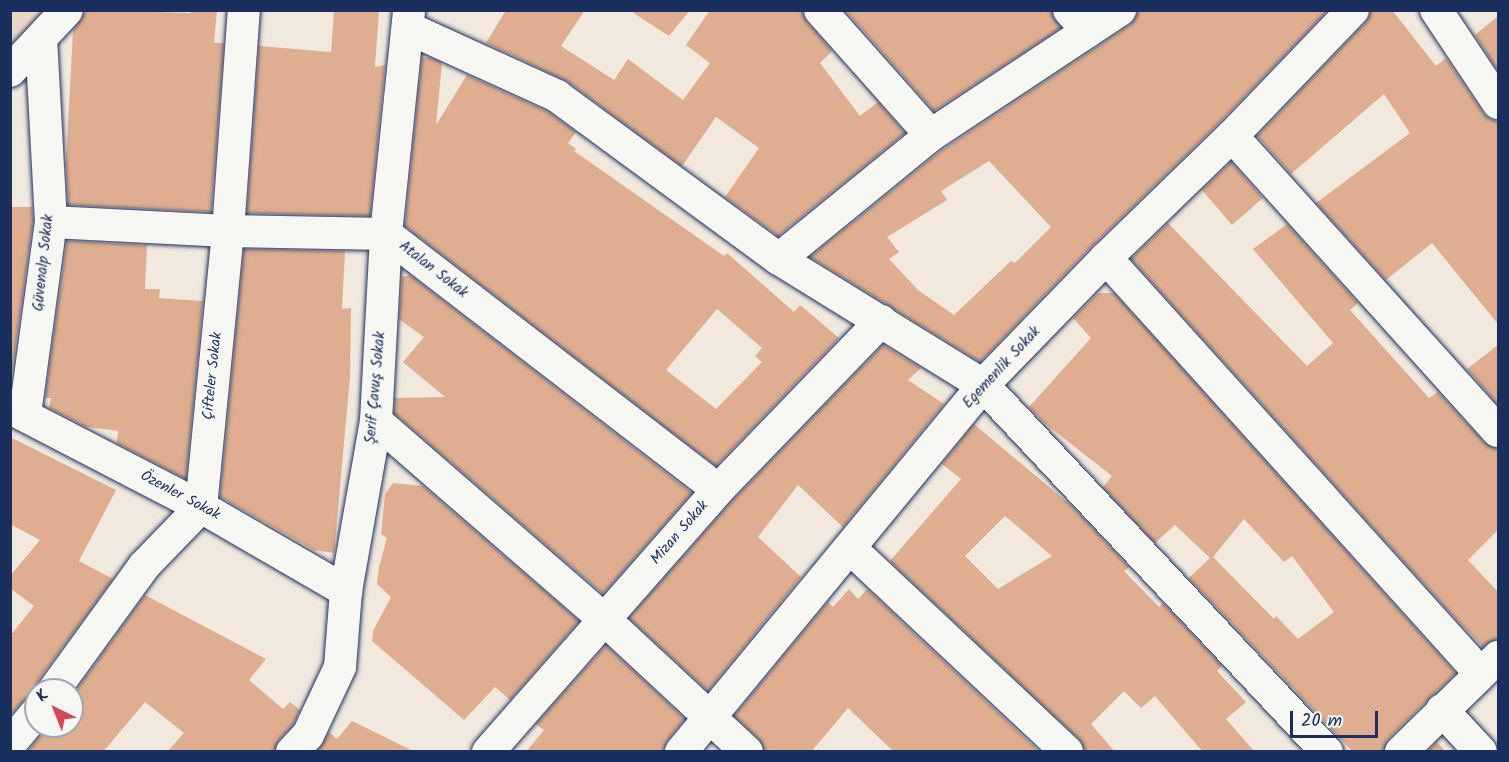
<!DOCTYPE html>
<html>
<head>
<meta charset="utf-8">
<style>
  body { margin:0 }
  #map { position:relative; width:1509px; height:762px; overflow:hidden; background:#f1e8de; font-family:Kalam,sans-serif }
  div>[style] { position:absolute }
  .built>* { inset:0; background:#ecd7c7 }
  .building>* { inset:0; background:#dfae90 }
  .roads { filter:drop-shadow(0 0 2px #1b2f5e) drop-shadow(0 0 2px #1b2f5e) }
  .minor>* { height:32px; margin:-16px; padding:0 16px; transform-origin:16px; border-radius:16px; background:#f6f6f2 }
  span { translate:-50% -50%; white-space:nowrap; text-align:center; line-height:1.15; -webkit-text-stroke:5px #f6f6f2; paint-order:stroke }
  .street-label { font-size:15px; color:#1b2f5e }
  .frame { position:absolute; inset:0; border:12px solid #1b2f5e; pointer-events:none }
  .north { position:absolute; left:24px; top:678px; width:60px; height:60px; box-sizing:border-box; background:#f6f6f2; border:2px solid #9ea6b7; border-radius:50%; rotate:317deg; font-size:16px; font-weight:700; line-height:24px; text-align:center; color:#1b2f5e }
  .north::after { content:''; display:block; margin:auto; width:21px; height:27px; background:#d1495b; clip-path:polygon(50% 0,100% 100%,50% 72%,0 100%) }
  .scale { position:absolute; left:1290px; top:711px; width:88px; height:27px; box-sizing:border-box; border:3px solid #1b2f5e; border-top:0; padding-left:8px; font-size:18px; line-height:21px; white-space:nowrap; color:#1b2f5e; -webkit-text-stroke:4px #f6f6f2; paint-order:stroke }
</style>
</head>
<body>
<div id="map">
  <div class="built">
    <div style="clip-path:polygon(11px 11px,67px 11px,11px 71px)"></div>
  </div>
  <div class="building">
    <div style="clip-path:polygon(86px 10px,191px 13px,192px 10px,217px 10px,214px 43px,224px 43px,211px 212px,68px 205px,66px 162px,73px 30px)"></div>
    <div style="clip-path:polygon(334px 10px,379px 10px,375px 67px,385px 65px,370px 216px,247px 213px,259px 46px,331px 52px)"></div>
    <div style="clip-path:polygon(506px 10px,585px 10px,561px 46px,614px 80px,628px 59px,683px 100px,710px 63px,686px 45px,710px 10px,802px 10px,807px 22px,832px 51px,820px 63px,860px 116px,878px 102px,905px 133px,778px 236px,725px 197px,759px 148px,716px 117px,682px 166px,567px 81px,486px 43px)"></div>
    <div style="clip-path:polygon(629px 10px,690px 10px,669px 36px)"></div>
    <div style="clip-path:polygon(845px 10px,1051px 10px,1061px 28px,934px 111px)"></div>
    <div style="clip-path:polygon(evenodd,1138px 10px,1328px 10px,1219px 123px,1093px 245px,980px 362px,810px 257px,942px 150px,1130px 25px,1138px 10px,989px 161px,1051px 227px,1015px 263px,1011px 261px,954px 315px,918px 290px,889px 259px,899px 252px,887px 237px,947px 200px,941px 191px,989px 161px)"></div>
    <div style="clip-path:polygon(1370px 10px,1392px 10px,1436px 66px,1446px 58px,1483px 113px,1490px 119px,1498px 121px,1498px 324px,1432px 243px,1386px 280px,1316px 203px,1410px 133px,1384px 94px,1291px 174px,1257px 136px,1366px 22px)"></div>
    <div style="clip-path:polygon(1498px 16px,1498px 71px,1475px 35px)"></div>
    <div style="clip-path:polygon(evenodd,429px 57px,442px 63px,436px 125px,467px 75px,548px 112px,576px 132px,568px 143px,576px 149px,574px 151px,724px 256px,727px 253px,794px 312px,800px 305px,839px 338px,716px 466px,405px 226px,422px 58px,429px 57px,717px 309px,762px 348px,755px 356px,762px 362px,716px 409px,666px 370px,717px 309px)"></div>
    <div style="clip-path:polygon(1231px 162px,1263px 198px,1232px 225px,1202px 190px)"></div>
    <div style="clip-path:polygon(10px 207px,32px 207px,33px 221px,10px 387px)"></div>
    <div style="clip-path:polygon(1168px 223px,1307px 366px,1333px 343px,1253px 249px,1287px 224px,1358px 303px,1350px 310px,1429px 398px,1438px 392px,1485px 443px,1498px 449px,1498px 530px,1468px 560px,1498px 592px,1497px 640px,1483px 647px,1453px 616px,1131px 259px)"></div>
    <div style="clip-path:polygon(67px 241px,147px 245px,145px 289px,160px 289px,159px 298px,203px 301px,186px 479px,117px 443px,118px 431px,86px 427px,49px 408px,51px 398px,45px 398px)"></div>
    <div style="clip-path:polygon(244px 249px,345px 251px,342px 309px,351px 308px,350px 377px,334px 553px,314px 550px,220px 497px)"></div>
    <div style="clip-path:polygon(410px 275px,692px 493px,603px 594px,394px 413px,395px 398px,445px 397px,403px 362px,424px 337px,399px 319px,402px 277px)"></div>
    <div style="clip-path:polygon(evenodd,1098px 293px,1114px 293px,1454px 671px,1455px 674px,1388px 739px,1384px 752px,1353px 752px,1189px 578px,1210px 558px,1175px 525px,1155px 543px,1103px 487px,1112px 476px,1043px 422px,1029px 407px,1091px 338px,1073px 318px,1098px 293px,1244px 519px,1284px 562px,1292px 556px,1334px 612px,1298px 639px,1276px 616px,1274px 619px,1213px 557px,1244px 519px)"></div>
    <div style="clip-path:polygon(883px 345px,921px 368px,908px 380px,944px 404px,843px 527px,798px 485px,758px 537px,801px 577px,708px 691px,629px 618px,731px 502px)"></div>
    <div style="clip-path:polygon(1498px 345px,1498px 405px,1467px 369px)"></div>
    <div style="clip-path:polygon(evenodd,974px 424px,1074px 508px,1129px 567px,1124px 571px,1159px 607px,1163px 603px,1222px 666px,1217px 671px,1246px 702px,1226px 719px,1255px 752px,1203px 752px,1155px 696px,1141px 708px,1124px 691px,1091px 724px,1115px 752px,1084px 752px,1079px 739px,890px 561px,961px 479px,942px 464px,974px 424px,1005px 516px,1052px 556px,998px 589px,965px 556px,1005px 516px)"></div>
    <div style="clip-path:polygon(10px 437px,116px 490px,79px 561px,113px 579px,39px 679px,36px 695px,23px 701px,10px 715px,10px 636px,34px 606px,10px 588px,10px 576px,40px 540px,10px 524px)"></div>
    <div style="clip-path:polygon(393px 483px,423px 486px,579px 621px,510px 700px,495px 687px,464px 720px,372px 641px,373px 631px,391px 597px,377px 584px,379px 567px,387px 538px,381px 534px,385px 494px)"></div>
    <div style="clip-path:polygon(849px 589px,858px 599px,867px 589px,1040px 752px,894px 752px,848px 708px,811px 752px,764px 752px,759px 739px,734px 716px,828px 602px,833px 607px)"></div>
    <div style="clip-path:polygon(145px 595px,266px 659px,249px 680px,283px 709px,290px 702px,300px 710px,293px 725px,279px 740px,275px 752px,167px 752px,184px 733px,145px 702px,103px 752px,27px 752px,49px 726px,72px 726px,72px 696px)"></div>
    <div style="clip-path:polygon(606px 645px,685px 719px,667px 741px,663px 752px,526px 752px,544px 730px,536px 724px)"></div>
    <div style="clip-path:polygon(352px 721px,415px 752px,317px 752px,329px 732px,337px 739px)"></div>
    <div style="clip-path:polygon(1437px 742px,1446px 752px,1427px 752px)"></div>
  </div>
  <div class="roads">
    <div class="minor">
      <div style="left:820px;top:10px;width:167px;rotate:48.4deg"></div>
      <div style="left:1069px;top:10px;width:28px;rotate:48deg"></div>
      <div style="left:1436px;top:10px;width:112px;rotate:56.3deg"></div>
      <div style="left:408px;top:28px;width:164px;rotate:24.5deg"></div>
      <div style="left:557px;top:96px;width:275px;rotate:36.3deg"></div>
      <div style="left:779px;top:259px;width:240px;rotate:31.7deg"></div>
      <div style="left:983px;top:385px;width:503px;rotate:46.85deg"></div>
      <div style="left:10px;top:71px;width:83px;rotate:-46.9deg"></div>
      <div style="left:1232px;top:136px;width:397px;rotate:48deg"></div>
      <div style="left:51px;top:222px;width:177px;rotate:2.9deg"></div>
      <div style="left:228px;top:231px;width:158px;rotate:1.1deg"></div>
      <div style="left:386px;top:234px;width:419px;rotate:37.6deg"></div>
      <div style="left:1106px;top:258px;width:559px;rotate:47.97deg"></div>
      <div style="left:779px;top:259px;width:196px;rotate:-39.2deg"></div>
      <div style="left:931px;top:135px;width:227px;rotate:-33.5deg"></div>
      <div style="left:10px;top:408px;width:215px;rotate:27.4deg"></div>
      <div style="left:201px;top:507px;width:168px;rotate:30.1deg"></div>
      <div style="left:25px;top:414px;width:194px;rotate:-82.3deg"></div>
      <div style="left:51px;top:222px;width:182px;rotate:-93.1deg"></div>
      <div style="left:376px;top:421px;width:302px;rotate:41deg"></div>
      <div style="left:604px;top:619px;width:195px;rotate:42.9deg"></div>
      <div style="left:850px;top:548px;width:298px;rotate:43.2deg"></div>
      <div style="left:54px;top:690px;width:153px;rotate:-54deg"></div>
      <div style="left:144px;top:566px;width:82px;rotate:-46deg"></div>
      <div style="left:201px;top:507px;width:277px;rotate:-84.4deg"></div>
      <div style="left:228px;top:231px;width:222px;rotate:-85.9deg"></div>
      <div style="left:1442px;top:710px;width:57px;rotate:47.1deg"></div>
      <div style="left:10px;top:744px;width:40px;rotate:-50deg"></div>
      <div style="left:292px;top:752px;width:23px;rotate:-47deg"></div>
      <div style="left:308px;top:735px;width:75px;rotate:-64.8deg"></div>
      <div style="left:340px;top:667px;width:76px;rotate:-85.5deg"></div>
      <div style="left:346px;top:591px;width:173px;rotate:-80deg"></div>
      <div style="left:376px;top:421px;width:187px;rotate:-86.9deg"></div>
      <div style="left:386px;top:234px;width:225px;rotate:-84.1deg"></div>
      <div style="left:488px;top:752px;width:349px;rotate:-48.7deg"></div>
      <div style="left:718px;top:490px;width:235px;rotate:-46deg"></div>
      <div style="left:681px;top:752px;width:475px;rotate:-50.5deg"></div>
      <div style="left:983px;top:385px;width:177px;rotate:-45.9deg"></div>
      <div style="left:1106px;top:258px;width:175px;rotate:-44.1deg"></div>
      <div style="left:1232px;top:136px;width:175px;rotate:-46.2deg"></div>
      <div style="left:1401px;top:752px;width:136px;rotate:-44.4deg"></div>
    </div>
  </div>
  <div class="street-label">
    <span style="left:44px;top:263px;rotate:-84deg">Güvenalp Sokak</span>
    <span style="left:433px;top:270px;rotate:38deg">Atalan Sokak</span>
    <span style="left:1002px;top:368px;rotate:-47deg">Egemenlik Sokak</span>
    <span style="left:213px;top:376px;rotate:-84deg">Çifteler Sokak</span>
    <span style="left:376px;top:388px;rotate:-85deg">Şerif Çavuş Sokak</span>
    <span style="left:180px;top:496px;rotate:28deg">Özenler Sokak</span>
    <span style="left:680px;top:533px;rotate:-49deg">Mizan Sokak</span>
  </div>
  <div class="frame"></div>
  <div class="north">K</div>
  <div class="scale">20 m</div>
</div>
</body>
</html>
